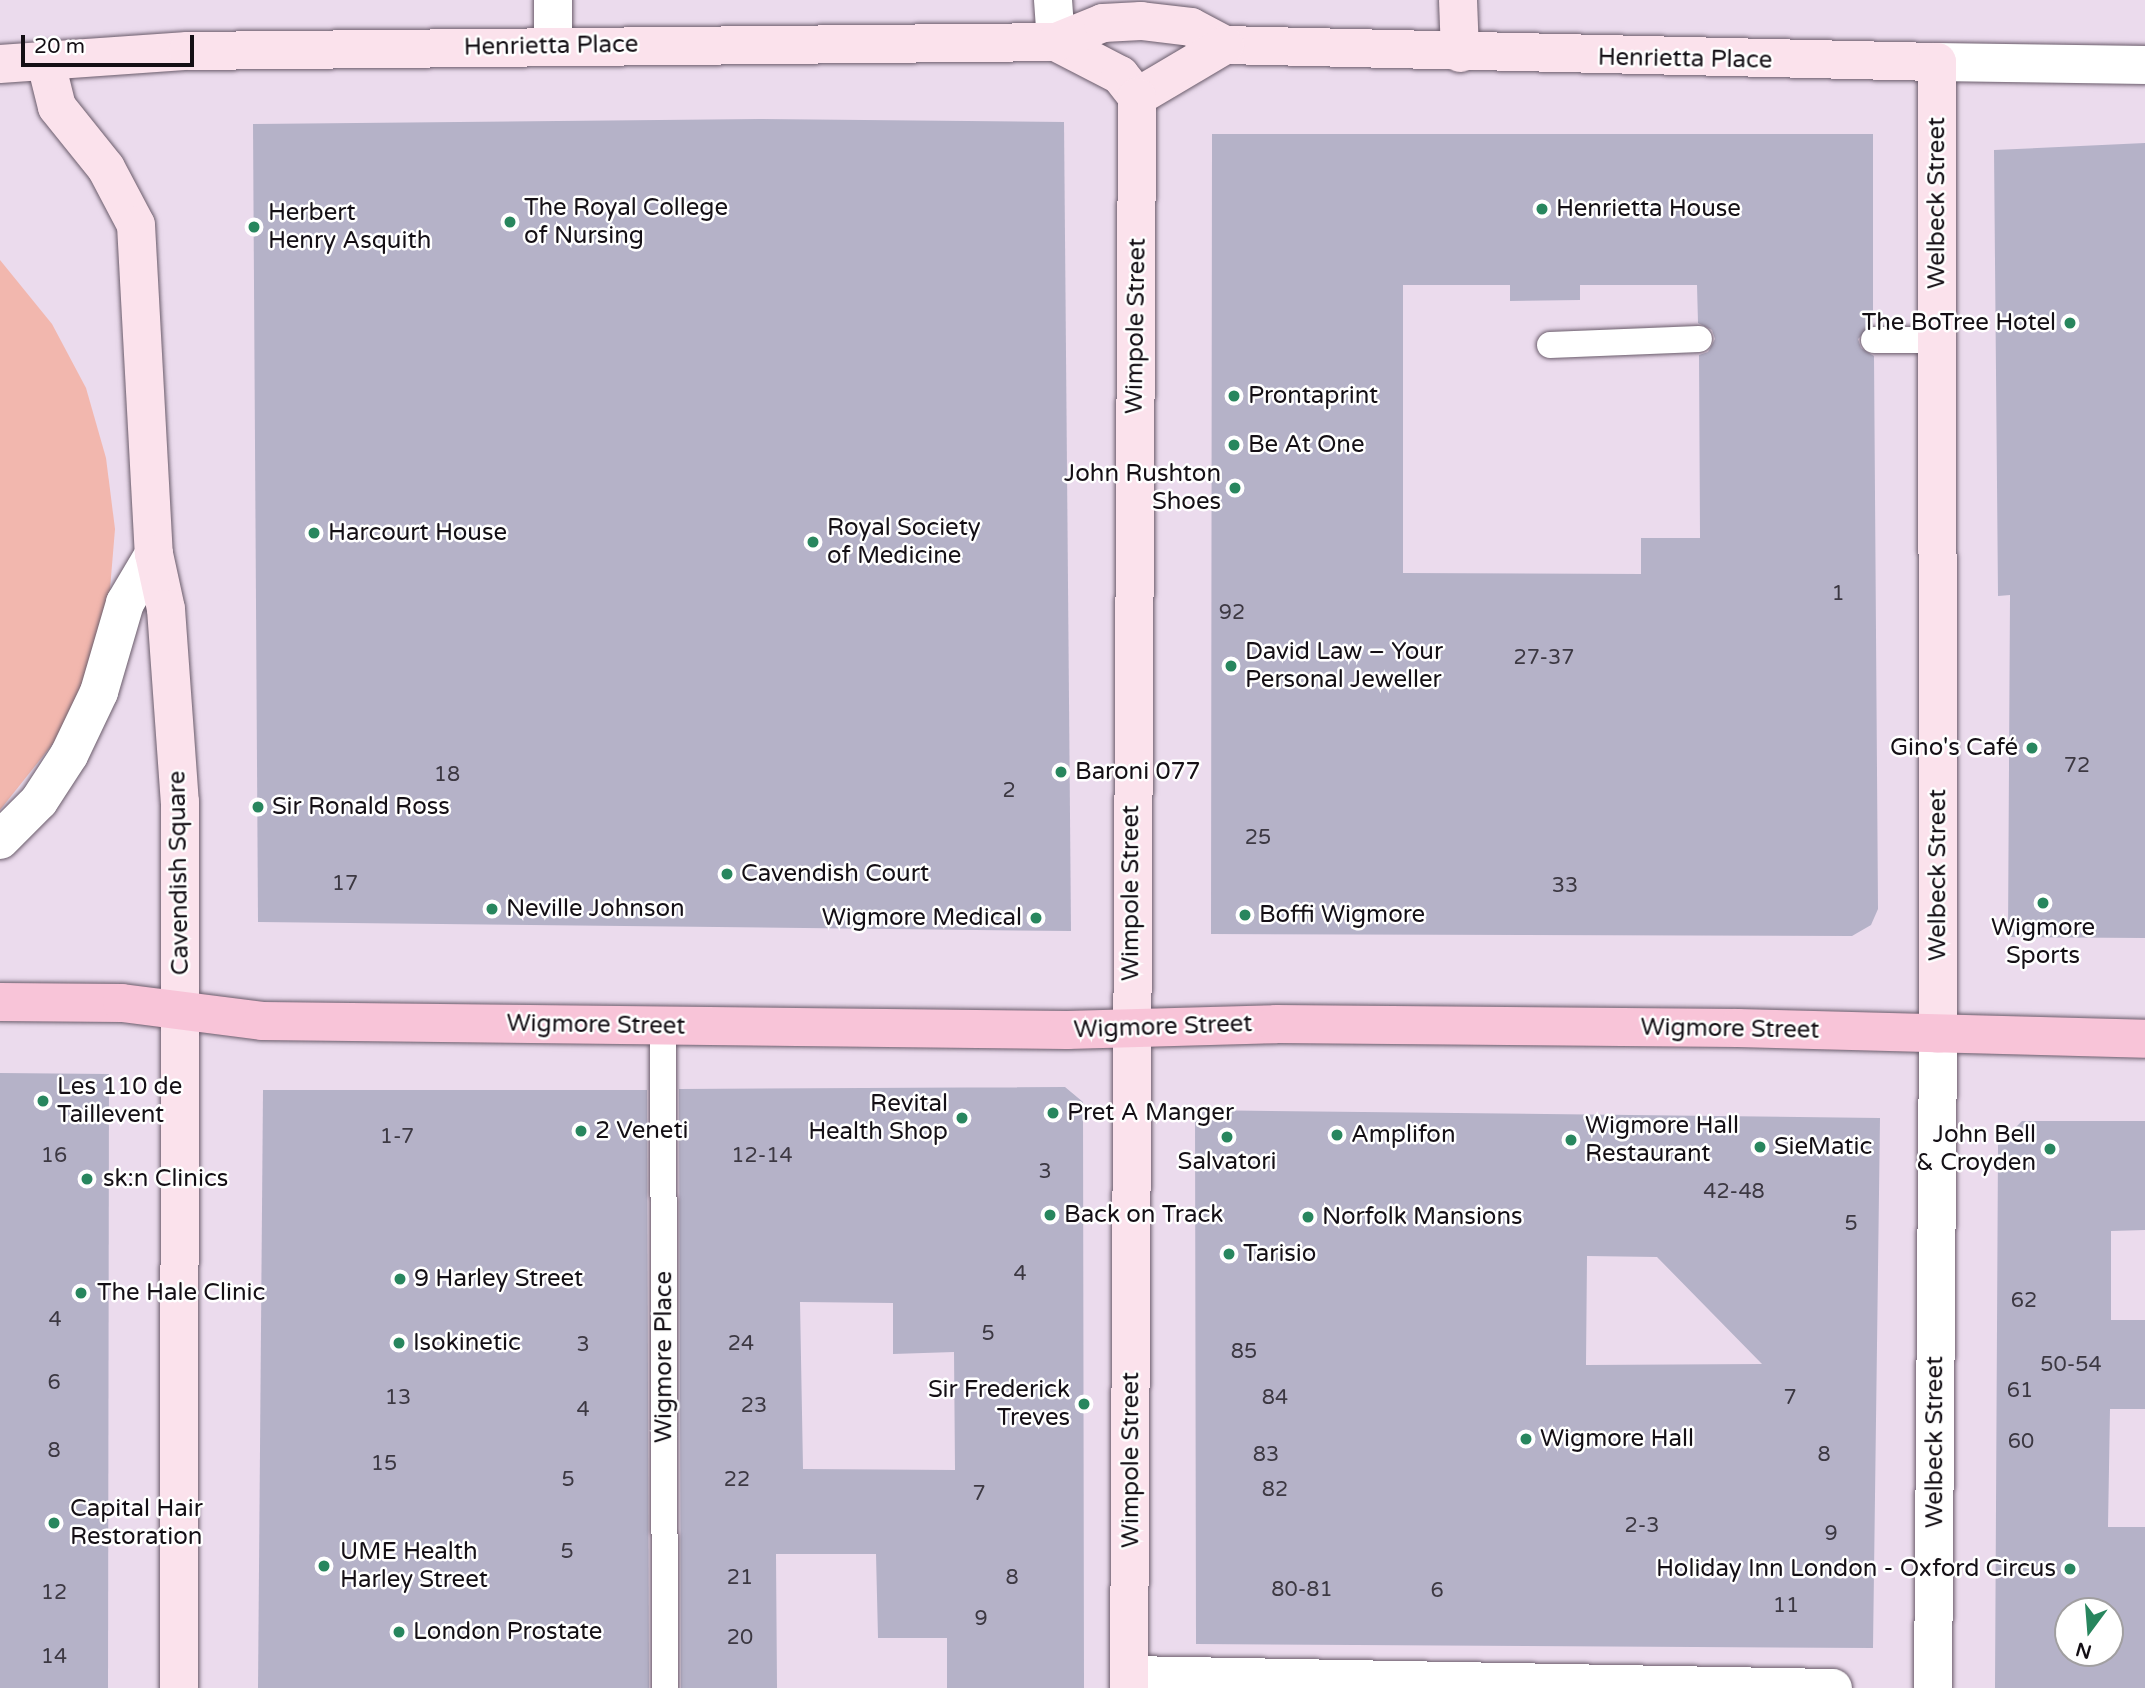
<!DOCTYPE html>
<html>
<head>
<meta charset="utf-8">
<style>
  body { margin:0 }
  #map { position:relative; width:2145px; height:1688px; overflow:hidden; background:#ebdbed; font-family:"Varela Round",sans-serif }
  div>[style] { position:absolute }
  .green>* { inset:0; background:#f2b7ae }
  .building>* { inset:0; background:#b5b2c8 }
  .roads { filter:drop-shadow(0 0 2px #6a5c6b) drop-shadow(0 0 2px #6a5c6b) }
  .lane>* { height:26px; margin:-13px; padding:0 13px; transform-origin:13px; border-radius:13px; background:#fff }
  .street>* { height:38px; margin:-19px; padding:0 19px; transform-origin:19px; border-radius:19px; background:#fff }
  .secondary>* { height:38px; margin:-19px; padding:0 19px; transform-origin:19px; border-radius:19px; background:#fbe2ec }
  .primary>* { height:38px; margin:-19px; padding:0 19px; transform-origin:19px; border-radius:19px; background:#f8c4d8 }
  .dots>* { width:19px; height:19px; translate:-50% -50%; box-sizing:border-box; border:4px solid #fff; border-radius:50% }
  span { translate:-50% -50%; white-space:nowrap; text-align:center; line-height:1.15; -webkit-text-stroke:5px #fff; paint-order:stroke }
  .number-label { font-size:21px; color:#3c3842 }
  .number-label span { -webkit-text-stroke-width:0 }
  .street-label { font-size:24px; color:#140f15 }
  .poi-label { font-size:24px; color:#140f15 }
  .left { translate:0 -50%; text-align:left }
  .right { translate:-100% -50%; text-align:right }
  .north { position:absolute; left:2054px; top:1597px; width:70px; height:70px; box-sizing:border-box; background:#fff; border:2px solid #a19fa1; border-radius:50%; rotate:196deg; font-size:19px; font-weight:700; line-height:28px; text-align:center; color:#140f15 }
  .north::after { content:''; display:block; margin:auto; width:24px; height:32px; background:#28865e; clip-path:polygon(50% 0,100% 100%,50% 72%,0 100%) }
  .scale { position:absolute; left:21px; top:35px; width:173px; height:32px; box-sizing:border-box; border:4px solid #140f15; border-top:0; padding-left:9px; font-size:21px; line-height:24px; white-space:nowrap; color:#140f15; -webkit-text-stroke:5px #fff; paint-order:stroke }
</style>
</head>
<body>
<div id="map">
  <div class="green">
    <div style="clip-path:polygon(0 260px,52px 324px,86px 388px,106px 458px,115px 529px,109px 601px,90px 671px,59px 736px,0 810px)"></div>
  </div>
  <div class="building">
    <div style="clip-path:polygon(760px 119px,1064px 122px,1071px 931px,258px 922px,253px 124px)"></div>
    <div style="clip-path:polygon(evenodd,1212px 134px,1873px 134px,1873px 324px,1858px 339px,1861px 348px,1874px 356px,1878px 909px,1871px 925px,1852px 936px,1211px 934px,1212px 134px,1403px 285px,1510px 285px,1510px 301px,1580px 300px,1580px 285px,1697px 285px,1698px 323px,1712px 330px,1715px 339px,1708px 352px,1699px 355px,1700px 538px,1641px 538px,1641px 574px,1403px 573px,1403px 285px)"></div>
    <div style="clip-path:polygon(2145px 143px,2145px 938px,2008px 937px,2010px 595px,1998px 596px,1994px 150px)"></div>
    <div style="clip-path:polygon(0 1073px,109px 1074px,108px 1688px,0 1688px)"></div>
    <div style="clip-path:polygon(evenodd,1065px 1087px,1083px 1102px,1084px 1688px,947px 1688px,947px 1638px,878px 1638px,876px 1554px,776px 1554px,777px 1688px,681px 1688px,679px 1089px,1065px 1087px,800px 1302px,893px 1303px,893px 1354px,954px 1352px,955px 1470px,803px 1469px,800px 1302px)"></div>
    <div style="clip-path:polygon(263px 1090px,647px 1090px,649px 1688px,258px 1688px)"></div>
    <div style="clip-path:polygon(evenodd,1195px 1110px,1880px 1118px,1873px 1648px,1196px 1644px,1195px 1110px,1587px 1256px,1657px 1257px,1762px 1364px,1586px 1365px,1587px 1256px)"></div>
    <div style="clip-path:polygon(evenodd,2022px 1121px,2145px 1121px,2145px 1230px,2111px 1231px,2111px 1320px,2145px 1320px,2145px 1409px,2110px 1409px,2108px 1527px,2145px 1527px,2145px 1688px,1995px 1688px,1998px 1145px,2022px 1121px,2068px 1611px,2110px 1611px,2110px 1653px,2068px 1653px,2068px 1611px)"></div>
  </div>
  <div class="roads">
    <div class="lane">
      <div style="left:1874px;top:340px;width:63px"></div>
      <div style="left:1550px;top:345px;width:149px;rotate:-2.3deg"></div>
      <div style="left:663px;top:1025px;width:663px;rotate:89.83deg"></div>
    </div>
    <div class="street">
      <div style="left:553px;top:0;width:46px;rotate:90deg"></div>
      <div style="left:1053px;top:0;width:42px;rotate:85.9deg"></div>
      <div style="left:1937px;top:62px;width:208px;rotate:0.8deg"></div>
      <div style="left:0;top:840px;width:55px;rotate:-45deg"></div>
      <div style="left:39px;top:801px;width:55px;rotate:-56.9deg"></div>
      <div style="left:69px;top:755px;width:70px;rotate:-64.5deg"></div>
      <div style="left:99px;top:692px;width:93px;rotate:-73.7deg"></div>
      <div style="left:125px;top:603px;width:57px;rotate:-59.4deg"></div>
      <div style="left:1129px;top:1675px;width:704px;rotate:1.06deg"></div>
      <div style="left:1933px;top:1688px;width:654px;rotate:-89.56deg"></div>
    </div>
    <div class="secondary">
      <div style="left:1458px;top:0;width:53px;rotate:87.8deg"></div>
      <div style="left:1056px;top:42px;width:72px;rotate:27.3deg"></div>
      <div style="left:1120px;top:75px;width:28px;rotate:52deg"></div>
      <div style="left:46px;top:63px;width:45px;rotate:76deg"></div>
      <div style="left:57px;top:107px;width:78px;rotate:51.2deg"></div>
      <div style="left:106px;top:168px;width:64px;rotate:62.2deg"></div>
      <div style="left:136px;top:225px;width:329px;rotate:86.9deg"></div>
      <div style="left:154px;top:554px;width:56px;rotate:77.7deg"></div>
      <div style="left:166px;top:609px;width:194px;rotate:85.9deg"></div>
      <div style="left:180px;top:802px;width:886px;rotate:90.06deg"></div>
      <div style="left:0;top:64px;width:188px;rotate:-4deg"></div>
      <div style="left:188px;top:51px;width:868px;rotate:-0.59deg"></div>
      <div style="left:1056px;top:42px;width:51px;rotate:-22deg"></div>
      <div style="left:1103px;top:23px;width:38px;rotate:-3deg"></div>
      <div style="left:1141px;top:21px;width:50px;rotate:6.8deg"></div>
      <div style="left:1191px;top:27px;width:38px;rotate:28deg"></div>
      <div style="left:1225px;top:45px;width:712px;rotate:1.37deg"></div>
      <div style="left:1937px;top:62px;width:972px;rotate:89.94deg"></div>
      <div style="left:1137px;top:97px;width:102px;rotate:-30.6deg"></div>
      <div style="left:1129px;top:1688px;width:1591px;rotate:-89.71deg"></div>
    </div>
    <div class="primary">
      <div style="left:0;top:1002px;width:122px;rotate:0.5deg"></div>
      <div style="left:122px;top:1003px;width:141px;rotate:7.3deg"></div>
      <div style="left:262px;top:1021px;width:805px;rotate:0.64deg"></div>
      <div style="left:1067px;top:1030px;width:209px;rotate:-1.6deg"></div>
      <div style="left:1276px;top:1024px;width:462px;rotate:0.5deg"></div>
      <div style="left:1738px;top:1028px;width:407px;rotate:1.5deg"></div>
    </div>
  </div>
  <div class="dots">
    <div style="left:1542px;top:209px;background:#28865e"></div>
    <div style="left:510px;top:222px;background:#28865e"></div>
    <div style="left:254px;top:227px;background:#28865e"></div>
    <div style="left:2070px;top:323px;background:#28865e"></div>
    <div style="left:1234px;top:396px;background:#28865e"></div>
    <div style="left:1234px;top:445px;background:#28865e"></div>
    <div style="left:1235px;top:488px;background:#28865e"></div>
    <div style="left:314px;top:533px;background:#28865e"></div>
    <div style="left:813px;top:542px;background:#28865e"></div>
    <div style="left:1231px;top:666px;background:#28865e"></div>
    <div style="left:2032px;top:748px;background:#28865e"></div>
    <div style="left:1061px;top:772px;background:#28865e"></div>
    <div style="left:258px;top:807px;background:#28865e"></div>
    <div style="left:727px;top:874px;background:#28865e"></div>
    <div style="left:2043px;top:903px;background:#28865e"></div>
    <div style="left:492px;top:909px;background:#28865e"></div>
    <div style="left:1245px;top:915px;background:#28865e"></div>
    <div style="left:1036px;top:918px;background:#28865e"></div>
    <div style="left:43px;top:1101px;background:#28865e"></div>
    <div style="left:1053px;top:1113px;background:#28865e"></div>
    <div style="left:962px;top:1118px;background:#28865e"></div>
    <div style="left:581px;top:1131px;background:#28865e"></div>
    <div style="left:1337px;top:1135px;background:#28865e"></div>
    <div style="left:1227px;top:1137px;background:#28865e"></div>
    <div style="left:1571px;top:1140px;background:#28865e"></div>
    <div style="left:1760px;top:1147px;background:#28865e"></div>
    <div style="left:2050px;top:1149px;background:#28865e"></div>
    <div style="left:87px;top:1179px;background:#28865e"></div>
    <div style="left:1050px;top:1215px;background:#28865e"></div>
    <div style="left:1308px;top:1217px;background:#28865e"></div>
    <div style="left:1229px;top:1254px;background:#28865e"></div>
    <div style="left:400px;top:1279px;background:#28865e"></div>
    <div style="left:81px;top:1293px;background:#28865e"></div>
    <div style="left:399px;top:1343px;background:#28865e"></div>
    <div style="left:1084px;top:1404px;background:#28865e"></div>
    <div style="left:1526px;top:1439px;background:#28865e"></div>
    <div style="left:54px;top:1523px;background:#28865e"></div>
    <div style="left:324px;top:1566px;background:#28865e"></div>
    <div style="left:2070px;top:1569px;background:#28865e"></div>
    <div style="left:399px;top:1632px;background:#28865e"></div>
  </div>
  <div class="number-label">
    <span style="left:1838px;top:594px">1</span>
    <span style="left:1232px;top:613px">92</span>
    <span style="left:1544px;top:658px">27-37</span>
    <span style="left:2077px;top:766px">72</span>
    <span style="left:447px;top:775px">18</span>
    <span style="left:1009px;top:791px">2</span>
    <span style="left:1258px;top:838px">25</span>
    <span style="left:345px;top:884px">17</span>
    <span style="left:1565px;top:886px">33</span>
    <span style="left:397px;top:1137px">1-7</span>
    <span style="left:54px;top:1156px">16</span>
    <span style="left:762px;top:1156px">12-14</span>
    <span style="left:1045px;top:1172px">3</span>
    <span style="left:1734px;top:1192px">42-48</span>
    <span style="left:1851px;top:1224px">5</span>
    <span style="left:1020px;top:1274px">4</span>
    <span style="left:2024px;top:1301px">62</span>
    <span style="left:55px;top:1320px">4</span>
    <span style="left:988px;top:1334px">5</span>
    <span style="left:741px;top:1344px">24</span>
    <span style="left:583px;top:1345px">3</span>
    <span style="left:1244px;top:1352px">85</span>
    <span style="left:2071px;top:1365px">50-54</span>
    <span style="left:54px;top:1383px">6</span>
    <span style="left:2020px;top:1391px">61</span>
    <span style="left:398px;top:1398px">13</span>
    <span style="left:1275px;top:1398px">84</span>
    <span style="left:1790px;top:1398px">7</span>
    <span style="left:754px;top:1406px">23</span>
    <span style="left:583px;top:1410px">4</span>
    <span style="left:2021px;top:1442px">60</span>
    <span style="left:54px;top:1451px">8</span>
    <span style="left:1266px;top:1455px">83</span>
    <span style="left:1824px;top:1455px">8</span>
    <span style="left:384px;top:1464px">15</span>
    <span style="left:568px;top:1480px">5</span>
    <span style="left:737px;top:1480px">22</span>
    <span style="left:1275px;top:1490px">82</span>
    <span style="left:979px;top:1494px">7</span>
    <span style="left:1642px;top:1526px">2-3</span>
    <span style="left:1831px;top:1534px">9</span>
    <span style="left:567px;top:1552px">5</span>
    <span style="left:740px;top:1578px">21</span>
    <span style="left:1012px;top:1578px">8</span>
    <span style="left:1302px;top:1590px">80-81</span>
    <span style="left:1437px;top:1591px">6</span>
    <span style="left:54px;top:1593px">12</span>
    <span style="left:1786px;top:1606px">11</span>
    <span style="left:981px;top:1619px">9</span>
    <span style="left:740px;top:1638px">20</span>
    <span style="left:54px;top:1657px">14</span>
  </div>
  <div class="street-label">
    <span style="left:551px;top:46px;rotate:-1deg">Henrietta Place</span>
    <span style="left:1685px;top:59px;rotate:1deg">Henrietta Place</span>
    <span style="left:1937px;top:203px;rotate:-90deg">Welbeck Street</span>
    <span style="left:1136px;top:326px;rotate:-89deg">Wimpole Street</span>
    <span style="left:179px;top:873px;rotate:-91deg">Cavendish Square</span>
    <span style="left:1938px;top:875px;rotate:-90deg">Welbeck Street</span>
    <span style="left:1131px;top:893px;rotate:-90deg">Wimpole Street</span>
    <span style="left:596px;top:1025px;rotate:1deg">Wigmore Street</span>
    <span style="left:1163px;top:1027px;rotate:-2deg">Wigmore Street</span>
    <span style="left:1730px;top:1029px;rotate:1deg">Wigmore Street</span>
    <span style="left:664px;top:1357px;rotate:-90deg">Wigmore Place</span>
    <span style="left:1935px;top:1442px;rotate:-90deg">Welbeck Street</span>
    <span style="left:1131px;top:1460px;rotate:-90deg">Wimpole Street</span>
  </div>
  <div class="poi-label">
    <span class="left" style="left:524px;top:222px">The Royal College<br>of Nursing</span>
    <span class="left" style="left:1556px;top:209px">Henrietta House</span>
    <span class="left" style="left:268px;top:227px">Herbert<br>Henry Asquith</span>
    <span class="right" style="left:2056px;top:323px">The BoTree Hotel</span>
    <span class="left" style="left:1248px;top:396px">Prontaprint</span>
    <span class="left" style="left:1248px;top:445px">Be At One</span>
    <span class="right" style="left:1221px;top:488px">John Rushton<br>Shoes</span>
    <span class="left" style="left:827px;top:542px">Royal Society<br>of Medicine</span>
    <span class="left" style="left:328px;top:533px">Harcourt House</span>
    <span class="left" style="left:1245px;top:666px">David Law – Your<br>Personal Jeweller</span>
    <span class="right" style="left:2018px;top:748px">Gino's Café</span>
    <span class="left" style="left:1075px;top:772px">Baroni 077</span>
    <span class="left" style="left:272px;top:807px">Sir Ronald Ross</span>
    <span class="left" style="left:741px;top:874px">Cavendish Court</span>
    <span class="left" style="left:506px;top:909px">Neville Johnson</span>
    <span class="left" style="left:1259px;top:915px">Boffi Wigmore</span>
    <span class="right" style="left:1022px;top:918px">Wigmore Medical</span>
    <span style="left:2043px;top:942px">Wigmore<br>Sports</span>
    <span class="left" style="left:57px;top:1101px">Les 110 de<br>Taillevent</span>
    <span class="right" style="left:948px;top:1118px">Revital<br>Health Shop</span>
    <span class="left" style="left:1067px;top:1113px">Pret A Manger</span>
    <span class="left" style="left:1585px;top:1140px">Wigmore Hall<br>Restaurant</span>
    <span class="left" style="left:595px;top:1131px">2 Veneti</span>
    <span class="left" style="left:1351px;top:1135px">Amplifon</span>
    <span class="right" style="left:2036px;top:1149px">John Bell<br>&amp; Croyden</span>
    <span class="left" style="left:1774px;top:1147px">SieMatic</span>
    <span style="left:1227px;top:1162px">Salvatori</span>
    <span class="left" style="left:103px;top:1179px">sk:n Clinics</span>
    <span class="left" style="left:1064px;top:1215px">Back on Track</span>
    <span class="left" style="left:1322px;top:1217px">Norfolk Mansions</span>
    <span class="left" style="left:1243px;top:1254px">Tarisio</span>
    <span class="left" style="left:414px;top:1279px">9 Harley Street</span>
    <span class="left" style="left:97px;top:1293px">The Hale Clinic</span>
    <span class="left" style="left:413px;top:1343px">Isokinetic</span>
    <span class="right" style="left:1070px;top:1404px">Sir Frederick<br>Treves</span>
    <span class="left" style="left:1540px;top:1439px">Wigmore Hall</span>
    <span class="left" style="left:70px;top:1523px">Capital Hair<br>Restoration</span>
    <span class="left" style="left:340px;top:1566px">UME Health<br>Harley Street</span>
    <span class="right" style="left:2056px;top:1569px">Holiday Inn London - Oxford Circus</span>
    <span class="left" style="left:413px;top:1632px">London Prostate</span>
  </div>
  <div class="north">N</div>
  <div class="scale">20 m</div>
</div>
</body>
</html>
